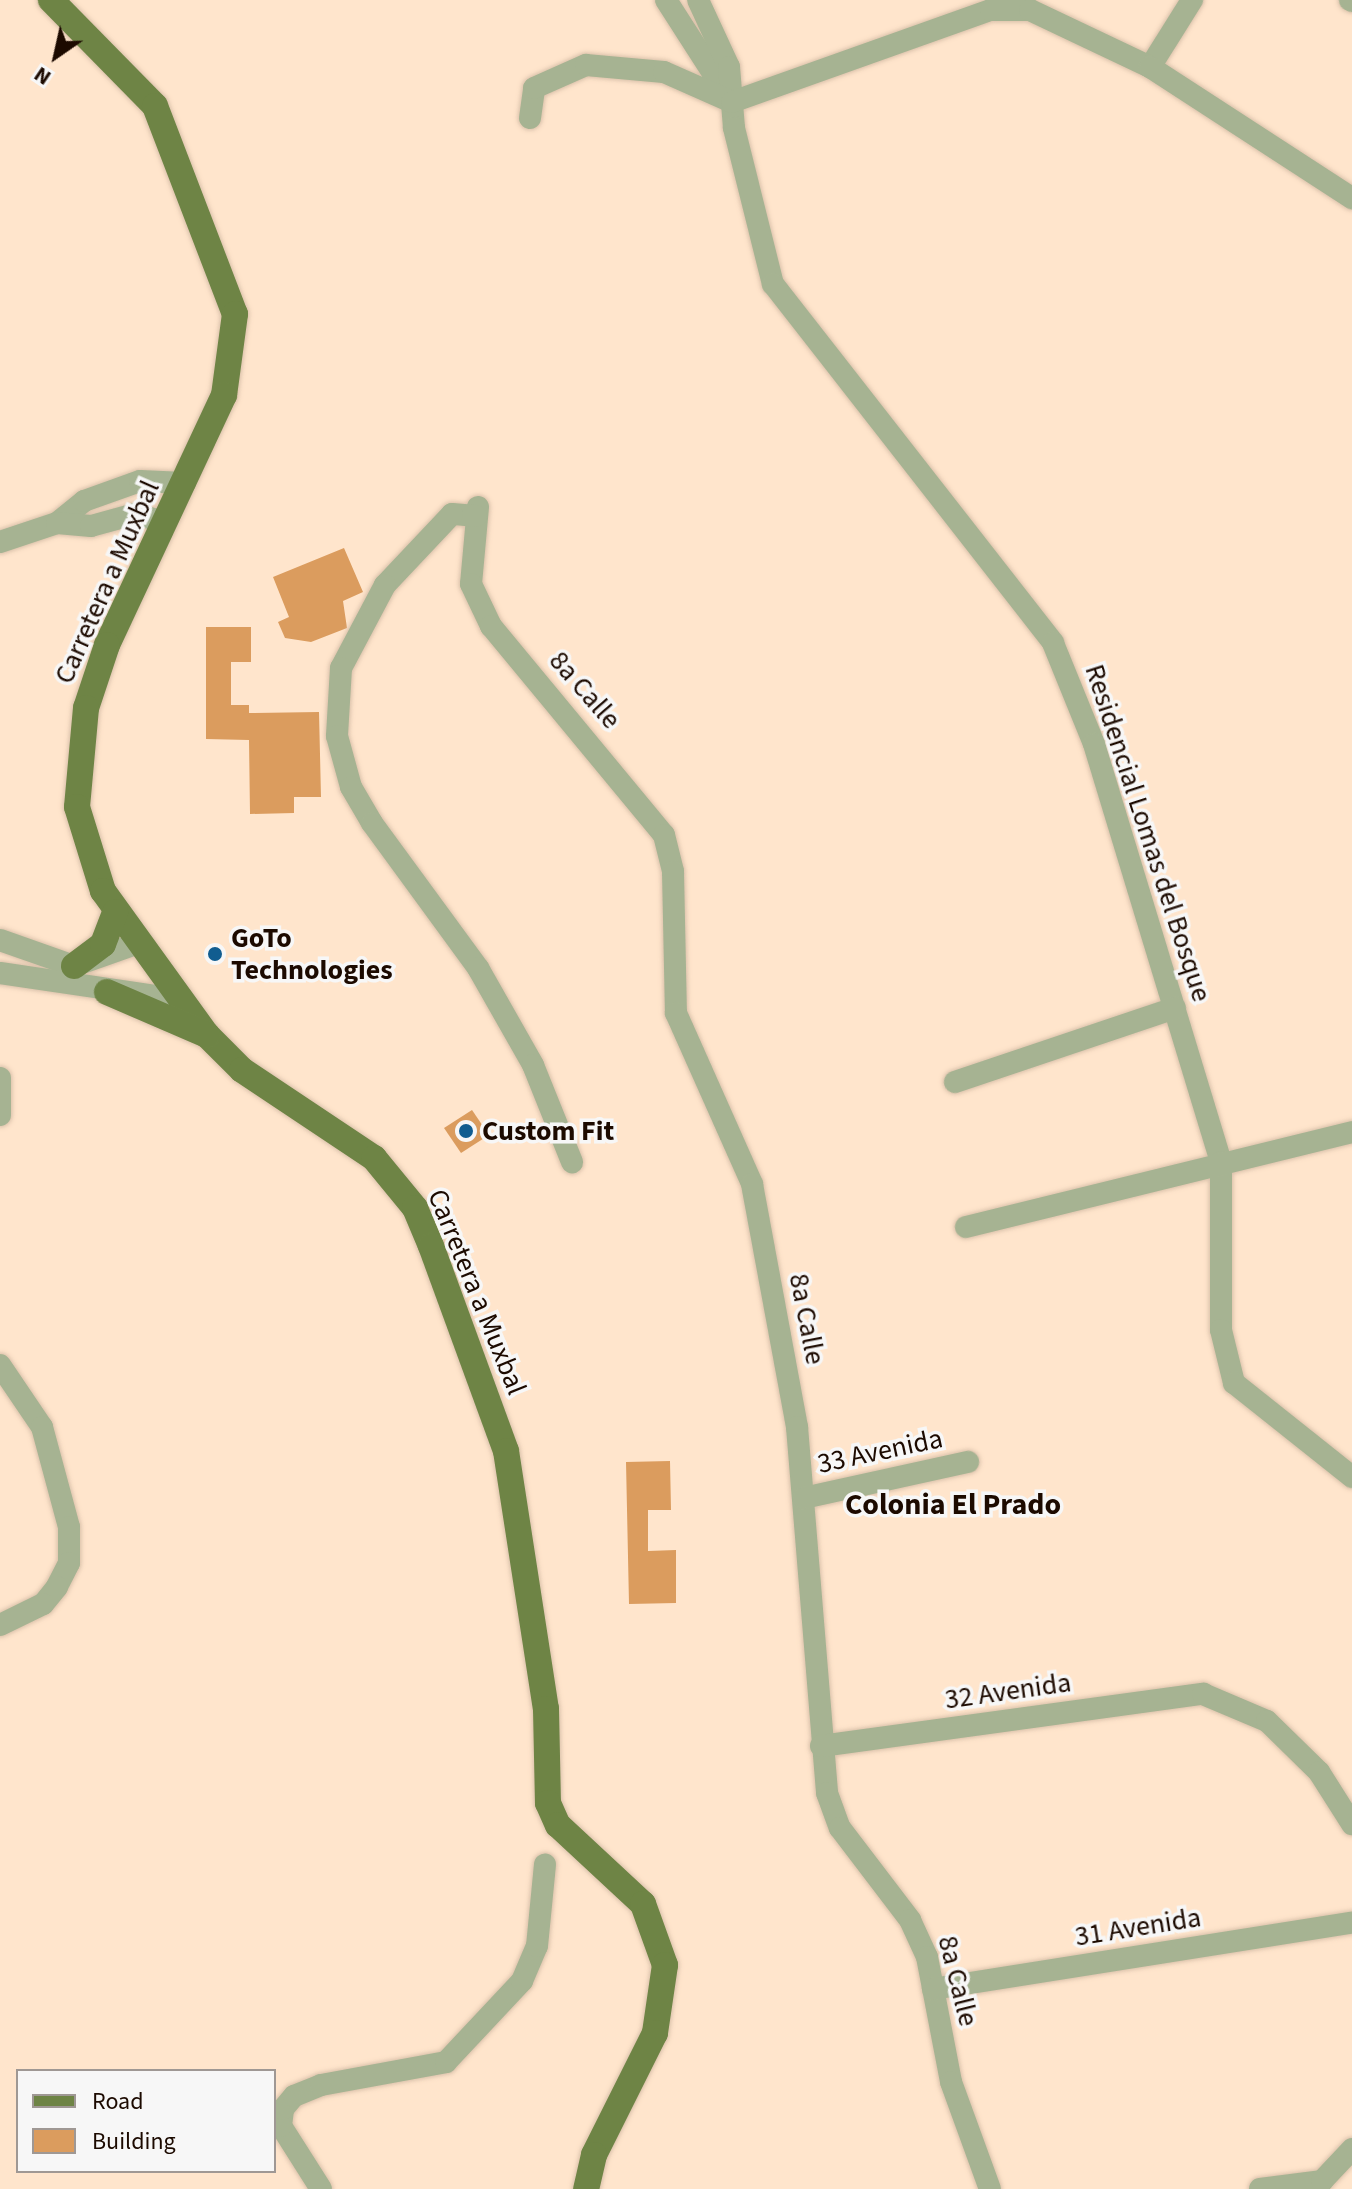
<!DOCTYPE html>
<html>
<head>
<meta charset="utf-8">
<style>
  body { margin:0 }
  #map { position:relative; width:1352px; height:2189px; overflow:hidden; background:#ffe5cc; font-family:"Source Sans 3",sans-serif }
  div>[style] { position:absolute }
  .building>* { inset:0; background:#db9c5e }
  .roads { filter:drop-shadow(0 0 2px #dbc2ab) drop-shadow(0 0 2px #dbc2ab) }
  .minor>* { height:22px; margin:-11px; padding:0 11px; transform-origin:11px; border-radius:11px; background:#a6b392 }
  .major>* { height:26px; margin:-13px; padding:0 13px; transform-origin:13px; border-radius:13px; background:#6e8445 }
  .dots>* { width:22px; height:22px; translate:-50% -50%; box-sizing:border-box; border:4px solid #f7f7f7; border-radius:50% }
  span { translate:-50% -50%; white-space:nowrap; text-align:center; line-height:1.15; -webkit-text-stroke:7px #f7f7f7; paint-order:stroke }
  .street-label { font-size:28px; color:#1c0a00 }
  .poi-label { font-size:28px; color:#1c0a00; font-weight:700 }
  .left { translate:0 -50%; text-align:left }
  .neighbourhood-label { font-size:30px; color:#1c0a00; font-weight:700 }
  .legend { position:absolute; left:16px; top:2069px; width:260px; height:104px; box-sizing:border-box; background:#f7f7f7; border:2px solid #9f9894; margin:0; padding:10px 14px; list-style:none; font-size:24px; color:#1c0a00 }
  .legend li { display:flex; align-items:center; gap:16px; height:40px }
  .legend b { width:40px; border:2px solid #9f9894 }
  .north { position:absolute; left:16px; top:16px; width:80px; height:80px; -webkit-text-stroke:6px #f7f7f7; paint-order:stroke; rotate:214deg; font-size:22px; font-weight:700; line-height:32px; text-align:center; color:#1c0a00 }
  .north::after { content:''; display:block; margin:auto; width:28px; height:36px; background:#1c0a00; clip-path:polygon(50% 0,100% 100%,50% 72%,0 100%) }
</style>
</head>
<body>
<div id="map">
  <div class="building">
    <div style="clip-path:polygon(344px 548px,363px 592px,343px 601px,347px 628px,311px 642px,285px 638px,278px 622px,289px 617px,273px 577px)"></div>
    <div style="clip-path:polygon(206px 627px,251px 627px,251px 662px,231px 662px,231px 705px,249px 705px,249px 713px,319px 712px,321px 797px,294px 797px,294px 813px,250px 814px,249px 740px,206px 739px)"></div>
    <div style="clip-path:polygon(472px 1110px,489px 1135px,461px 1153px,444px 1128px)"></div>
    <div style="clip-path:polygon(670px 1461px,671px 1510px,648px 1510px,648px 1551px,676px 1550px,676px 1603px,629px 1604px,626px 1462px)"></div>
  </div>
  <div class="roads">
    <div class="minor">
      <div style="left:666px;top:0;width:117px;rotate:57.3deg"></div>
      <div style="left:698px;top:0;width:74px;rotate:65.2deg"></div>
      <div style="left:729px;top:67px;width:61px;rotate:85.3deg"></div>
      <div style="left:734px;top:128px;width:161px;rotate:76deg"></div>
      <div style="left:773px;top:284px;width:455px;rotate:52deg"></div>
      <div style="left:1053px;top:643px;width:109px;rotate:67.9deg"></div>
      <div style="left:1094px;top:744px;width:437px;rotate:73.1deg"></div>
      <div style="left:1221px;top:1162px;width:168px;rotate:90deg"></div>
      <div style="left:1221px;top:1330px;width:55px;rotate:76.2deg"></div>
      <div style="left:1234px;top:1383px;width:151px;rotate:38.5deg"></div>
      <div style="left:1350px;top:0;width:2px;rotate:27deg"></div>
      <div style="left:1150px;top:67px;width:79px;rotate:-57.9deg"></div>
      <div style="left:530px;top:118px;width:30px;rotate:-82deg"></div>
      <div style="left:534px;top:88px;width:57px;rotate:-23.9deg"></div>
      <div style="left:586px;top:65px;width:78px;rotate:5.1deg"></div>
      <div style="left:664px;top:72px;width:74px;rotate:23.8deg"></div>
      <div style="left:732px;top:102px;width:275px;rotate:-19.6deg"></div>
      <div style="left:991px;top:10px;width:39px"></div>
      <div style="left:1030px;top:10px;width:133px;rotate:25.4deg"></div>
      <div style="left:1150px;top:67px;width:241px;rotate:33deg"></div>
      <div style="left:478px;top:507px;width:77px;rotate:95.2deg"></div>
      <div style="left:471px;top:584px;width:47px;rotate:64.5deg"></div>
      <div style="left:491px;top:626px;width:271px;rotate:50.4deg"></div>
      <div style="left:664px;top:835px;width:38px;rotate:76deg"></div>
      <div style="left:673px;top:872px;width:141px;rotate:88.8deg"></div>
      <div style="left:676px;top:1013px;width:187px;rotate:66deg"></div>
      <div style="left:752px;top:1184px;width:247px;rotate:79.5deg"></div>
      <div style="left:797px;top:1427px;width:367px;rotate:85.3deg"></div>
      <div style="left:827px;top:1793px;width:37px;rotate:70deg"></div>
      <div style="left:840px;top:1828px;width:116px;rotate:52.7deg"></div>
      <div style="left:910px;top:1920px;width:41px;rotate:65.3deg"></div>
      <div style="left:927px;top:1957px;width:127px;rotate:79.1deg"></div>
      <div style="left:951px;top:2082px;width:114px;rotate:70deg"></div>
      <div style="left:476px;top:516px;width:24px;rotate:-175deg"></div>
      <div style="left:452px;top:514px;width:98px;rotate:133.3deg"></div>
      <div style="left:385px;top:585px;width:94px;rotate:117.9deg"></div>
      <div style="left:341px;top:668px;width:68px;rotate:93.4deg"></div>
      <div style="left:337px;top:736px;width:53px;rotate:74.6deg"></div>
      <div style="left:351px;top:787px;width:42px;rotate:59.7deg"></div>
      <div style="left:372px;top:823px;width:180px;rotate:53.8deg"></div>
      <div style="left:478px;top:968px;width:112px;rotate:60.4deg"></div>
      <div style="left:533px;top:1065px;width:105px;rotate:68.1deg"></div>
      <div style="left:57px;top:523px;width:35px;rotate:-39deg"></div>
      <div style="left:84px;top:501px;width:59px;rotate:-19.7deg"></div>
      <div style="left:140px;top:481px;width:45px;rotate:2.5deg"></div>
      <div style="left:0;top:542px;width:60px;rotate:-18.4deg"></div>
      <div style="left:57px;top:523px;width:34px;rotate:5deg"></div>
      <div style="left:91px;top:526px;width:46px;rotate:-15.3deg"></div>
      <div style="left:135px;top:514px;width:31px;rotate:15deg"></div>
      <div style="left:0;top:940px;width:78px;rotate:19.4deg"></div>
      <div style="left:74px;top:966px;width:69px;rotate:-19.5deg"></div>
      <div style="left:0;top:973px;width:184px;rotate:8.4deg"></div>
      <div style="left:0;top:1078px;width:37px;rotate:90deg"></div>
      <div style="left:955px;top:1082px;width:232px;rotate:-18.6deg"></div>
      <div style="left:966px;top:1227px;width:398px;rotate:-13.8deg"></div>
      <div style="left:0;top:1365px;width:75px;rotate:55.9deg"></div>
      <div style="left:42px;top:1427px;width:104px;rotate:74.9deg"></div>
      <div style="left:69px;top:1527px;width:36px;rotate:90deg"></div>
      <div style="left:69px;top:1563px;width:27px;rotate:117deg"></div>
      <div style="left:57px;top:1587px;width:22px;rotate:129deg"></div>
      <div style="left:43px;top:1604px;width:48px;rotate:154deg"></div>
      <div style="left:804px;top:1498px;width:168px;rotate:-12.4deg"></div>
      <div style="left:821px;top:1746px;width:386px;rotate:-7.8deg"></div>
      <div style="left:1203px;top:1694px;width:69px;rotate:22.9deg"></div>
      <div style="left:1267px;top:1721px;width:73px;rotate:44.4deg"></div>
      <div style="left:1319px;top:1772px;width:62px;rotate:57.6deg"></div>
      <div style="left:933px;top:1989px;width:424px;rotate:-9deg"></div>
      <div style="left:321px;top:2189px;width:75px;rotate:-122.4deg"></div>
      <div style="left:281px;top:2126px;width:17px;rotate:-83deg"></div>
      <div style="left:283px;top:2109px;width:17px;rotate:-50deg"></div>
      <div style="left:294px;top:2096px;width:29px;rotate:-22deg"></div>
      <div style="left:321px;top:2085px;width:127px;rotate:-10.4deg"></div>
      <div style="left:446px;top:2062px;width:111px;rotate:-46.8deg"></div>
      <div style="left:522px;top:1981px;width:38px;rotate:-67deg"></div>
      <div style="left:537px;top:1946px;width:82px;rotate:-84.4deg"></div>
      <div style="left:1260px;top:2189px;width:63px;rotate:-7.4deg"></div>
      <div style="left:1322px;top:2181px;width:44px;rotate:-46.8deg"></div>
    </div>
    <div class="major">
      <div style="left:51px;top:0;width:148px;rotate:45.5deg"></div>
      <div style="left:155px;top:106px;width:223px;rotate:69deg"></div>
      <div style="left:235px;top:314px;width:82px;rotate:97.7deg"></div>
      <div style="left:224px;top:395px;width:276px;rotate:115.1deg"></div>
      <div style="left:107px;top:645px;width:66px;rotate:108.4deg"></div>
      <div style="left:86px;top:708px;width:99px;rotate:95.2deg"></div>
      <div style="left:77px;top:807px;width:88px;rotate:72.8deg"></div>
      <div style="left:103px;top:891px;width:178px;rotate:54.2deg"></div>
      <div style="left:207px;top:1035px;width:49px;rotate:45deg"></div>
      <div style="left:242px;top:1070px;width:159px;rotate:33.7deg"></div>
      <div style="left:374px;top:1158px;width:65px;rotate:50.6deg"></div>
      <div style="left:415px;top:1208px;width:41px;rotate:67.2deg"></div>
      <div style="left:431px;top:1246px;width:218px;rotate:69.9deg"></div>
      <div style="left:506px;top:1451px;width:261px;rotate:81.2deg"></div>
      <div style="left:546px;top:1709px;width:94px;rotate:88.8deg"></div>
      <div style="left:548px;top:1803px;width:24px;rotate:66deg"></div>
      <div style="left:558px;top:1825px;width:116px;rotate:42.9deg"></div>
      <div style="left:643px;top:1904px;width:65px;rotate:70.2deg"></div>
      <div style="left:665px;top:1965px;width:69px;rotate:98.4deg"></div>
      <div style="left:655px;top:2033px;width:136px;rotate:116.6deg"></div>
      <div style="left:594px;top:2155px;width:35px;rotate:103deg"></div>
      <div style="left:74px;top:966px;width:36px;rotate:-37deg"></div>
      <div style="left:103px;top:944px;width:34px;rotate:-69deg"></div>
      <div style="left:107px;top:992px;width:109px;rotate:23.3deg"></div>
    </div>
  </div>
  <div class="dots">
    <div style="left:215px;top:954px;background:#115d90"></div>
    <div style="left:466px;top:1131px;background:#115d90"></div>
  </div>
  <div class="street-label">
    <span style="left:107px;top:582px;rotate:-66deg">Carretera a Muxbal</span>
    <span style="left:585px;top:690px;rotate:49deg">8a Calle</span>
    <span style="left:1148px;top:833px;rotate:72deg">Residencial Lomas del Bosque</span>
    <span style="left:477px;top:1292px;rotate:68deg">Carretera a Muxbal</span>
    <span style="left:807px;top:1319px;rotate:79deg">8a Calle</span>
    <span style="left:880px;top:1451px;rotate:-12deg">33 Avenida</span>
    <span style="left:1008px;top:1691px;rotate:-8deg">32 Avenida</span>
    <span style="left:1138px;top:1927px;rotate:-9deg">31 Avenida</span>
    <span style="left:958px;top:1981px;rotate:76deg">8a Calle</span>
  </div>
  <div class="poi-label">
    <span class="left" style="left:231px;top:954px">GoTo<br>Technologies</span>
    <span class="left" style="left:482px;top:1131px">Custom Fit</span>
  </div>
  <div class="neighbourhood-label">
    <span style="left:953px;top:1505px">Colonia El Prado</span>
  </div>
  <ul class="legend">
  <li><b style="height:10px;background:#6e8445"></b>Road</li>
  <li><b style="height:22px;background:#db9c5e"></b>Building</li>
  </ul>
  <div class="north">N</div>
</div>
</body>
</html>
